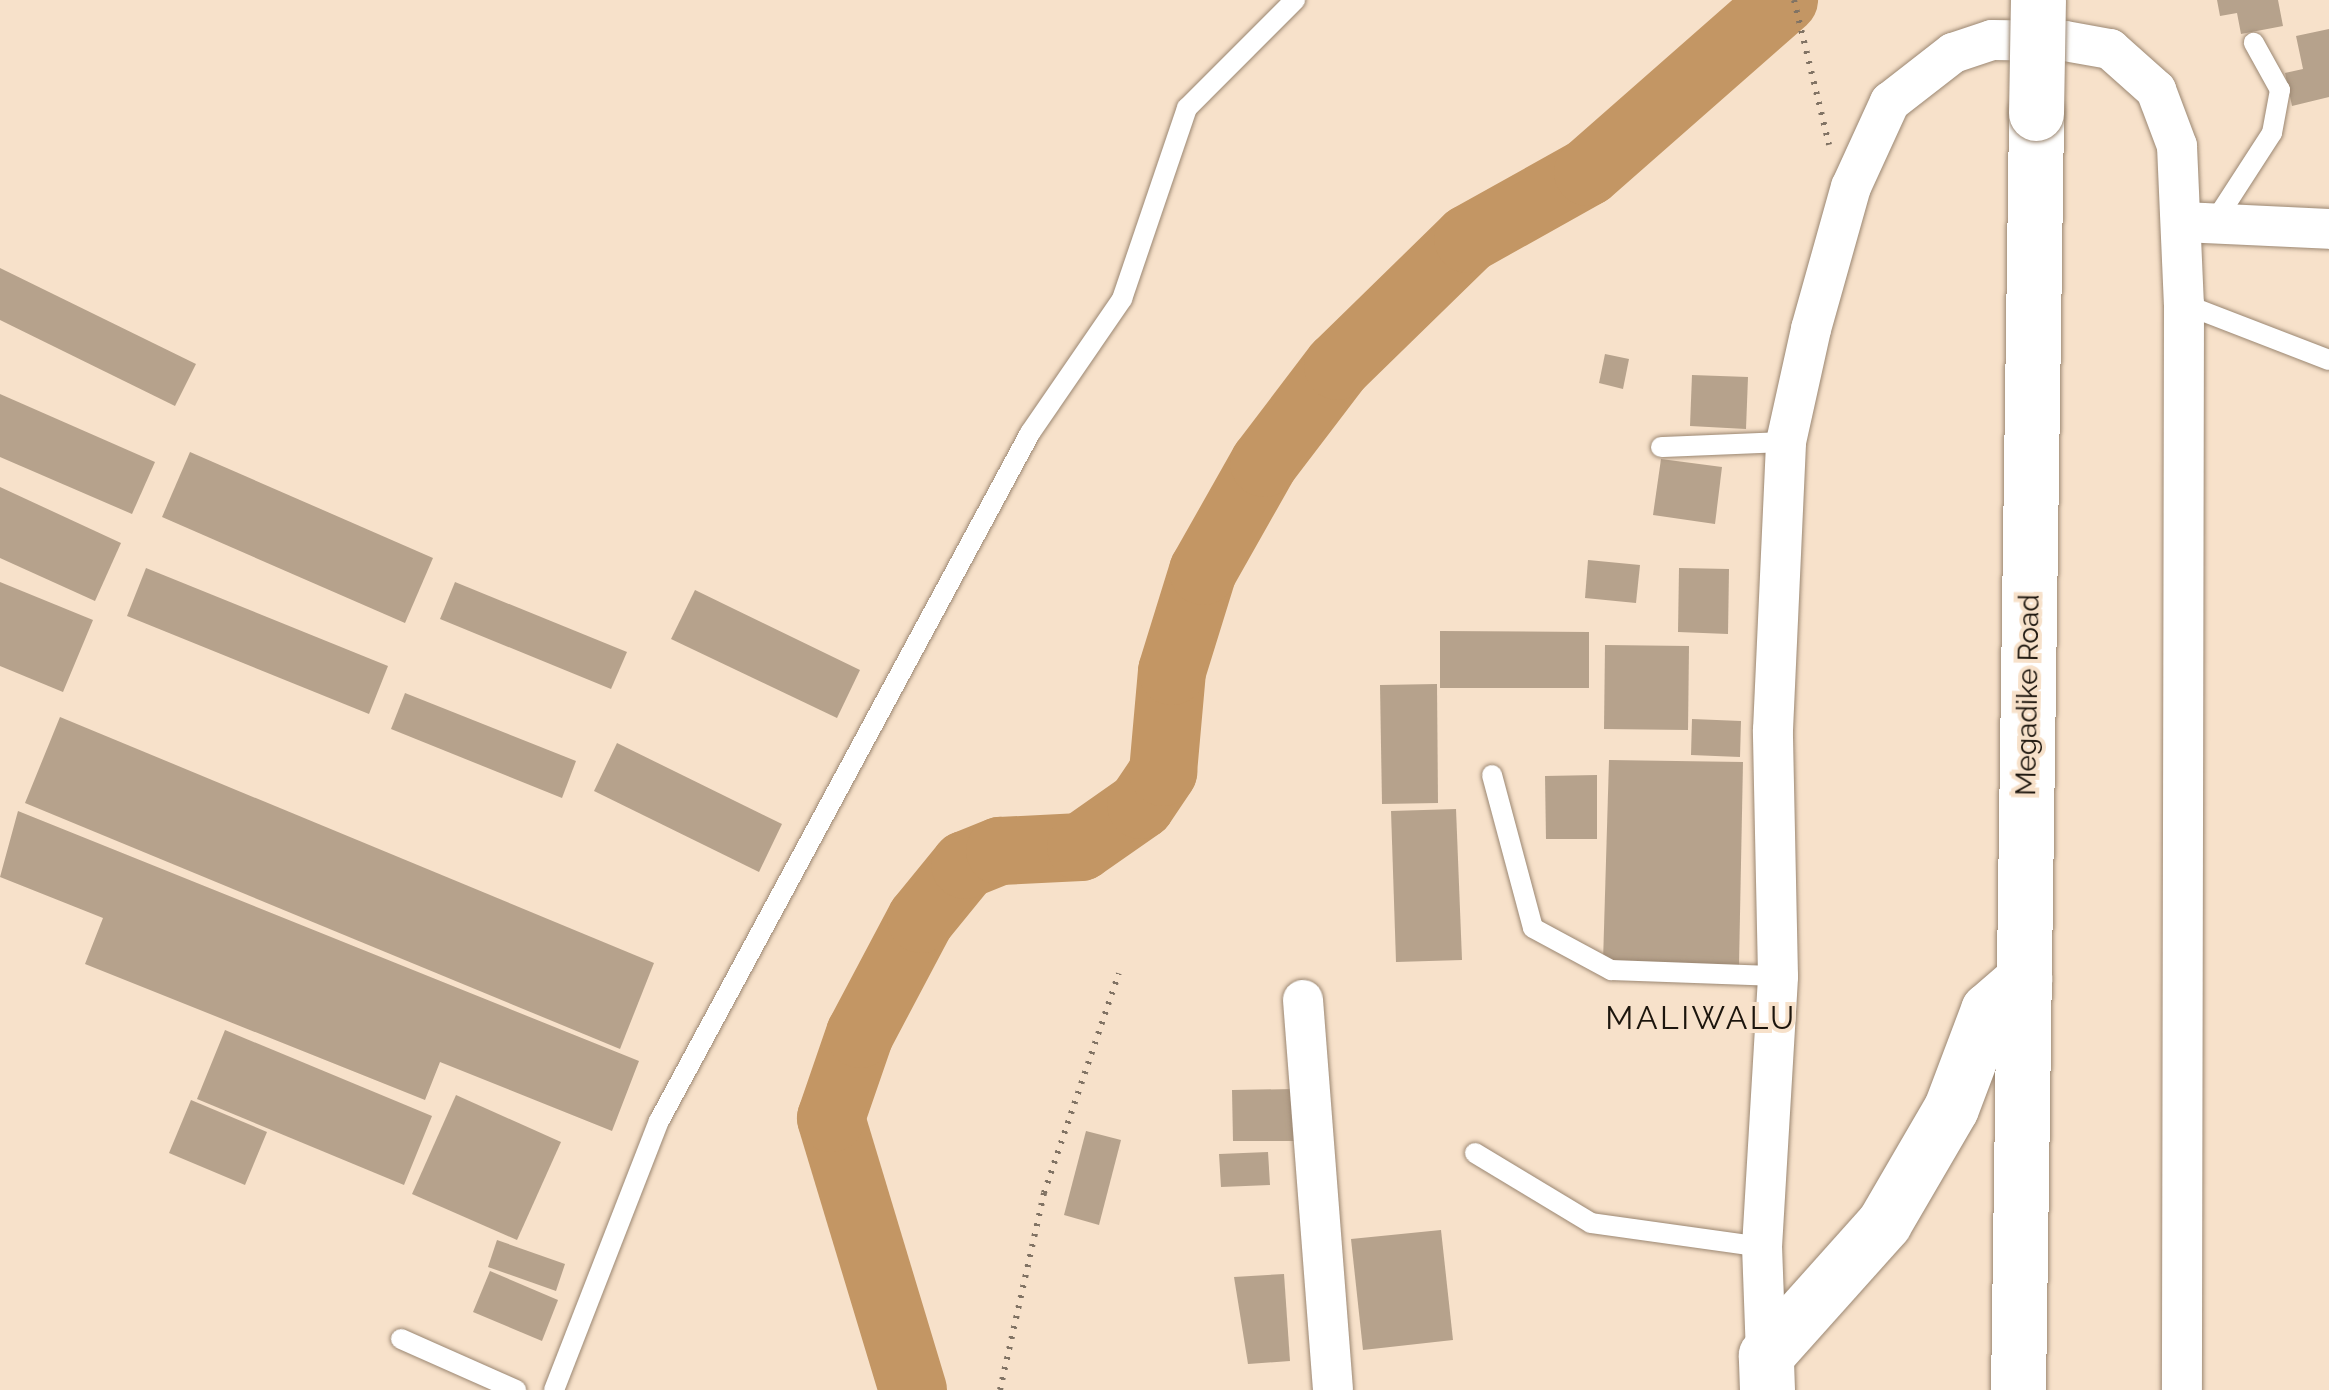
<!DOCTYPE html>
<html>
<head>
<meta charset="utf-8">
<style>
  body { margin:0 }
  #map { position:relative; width:2329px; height:1390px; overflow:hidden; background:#f7e1ca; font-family:Raleway,sans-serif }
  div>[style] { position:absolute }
  .river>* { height:68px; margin:-34px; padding:0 34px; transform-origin:34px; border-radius:34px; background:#c39664 }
  .building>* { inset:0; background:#b6a28c }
  .path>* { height:6px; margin-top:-3px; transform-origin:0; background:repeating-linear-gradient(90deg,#817364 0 2.5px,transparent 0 10.5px) }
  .roads { filter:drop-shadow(0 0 2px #9b8772) drop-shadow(0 0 2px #9b8772) }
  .lane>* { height:20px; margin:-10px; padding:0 10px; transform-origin:10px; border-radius:10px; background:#fff }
  .street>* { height:40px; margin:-20px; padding:0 20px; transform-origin:20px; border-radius:20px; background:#fff }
  .secondary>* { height:55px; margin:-27.5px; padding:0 27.5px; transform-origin:27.5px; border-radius:27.5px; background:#fff }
  .bridges { filter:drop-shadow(0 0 2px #9b8772) drop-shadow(0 0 2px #9b8772) }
  .secondary-bridge>* { height:55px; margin:-27.5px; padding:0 27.5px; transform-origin:27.5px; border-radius:27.5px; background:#fff }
  span { translate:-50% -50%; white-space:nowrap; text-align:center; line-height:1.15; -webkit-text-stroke:8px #f7e1ca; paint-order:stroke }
  .street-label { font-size:28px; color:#1c150d }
  .quarter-label { font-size:32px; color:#1c150d; letter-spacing:2.5px }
</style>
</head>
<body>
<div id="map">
  <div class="river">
    <div style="left:913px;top:1390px;width:284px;rotate:-106.8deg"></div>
    <div style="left:831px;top:1118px;width:89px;rotate:-71deg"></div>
    <div style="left:860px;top:1034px;width:130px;rotate:-62.1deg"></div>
    <div style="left:921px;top:919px;width:70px;rotate:-50.8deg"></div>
    <div style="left:965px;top:865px;width:38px;rotate:-22deg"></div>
    <div style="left:1000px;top:851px;width:81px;rotate:-2.8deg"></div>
    <div style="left:1081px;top:847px;width:73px;rotate:-35deg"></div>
    <div style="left:1141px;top:805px;width:40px;rotate:-56deg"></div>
    <div style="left:1163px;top:772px;width:101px;rotate:-84.9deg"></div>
    <div style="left:1172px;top:671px;width:105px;rotate:-72.8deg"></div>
    <div style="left:1203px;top:571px;width:124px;rotate:-60.5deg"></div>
    <div style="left:1264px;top:463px;width:122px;rotate:-52.7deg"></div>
    <div style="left:1338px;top:366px;width:182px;rotate:-44.3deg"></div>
    <div style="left:1468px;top:239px;width:137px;rotate:-29.2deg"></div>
    <div style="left:1588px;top:172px;width:261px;rotate:-41.3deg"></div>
  </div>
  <div class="building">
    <div style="clip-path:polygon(2217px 0,2278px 0,2283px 26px,2241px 34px,2237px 13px,2220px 16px)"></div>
    <div style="clip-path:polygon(2329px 29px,2329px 97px,2292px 106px,2285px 73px,2303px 69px,2296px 36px)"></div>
    <div style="clip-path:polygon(0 268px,196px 364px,175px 406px,0 320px)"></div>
    <div style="clip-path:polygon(1605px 354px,1629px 359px,1623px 389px,1599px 383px)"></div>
    <div style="clip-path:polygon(1692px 375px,1748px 377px,1746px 429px,1690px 426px)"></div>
    <div style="clip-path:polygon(0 394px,155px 462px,132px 514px,0 457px)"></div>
    <div style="clip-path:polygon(190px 452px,433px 558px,405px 623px,162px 517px)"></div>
    <div style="clip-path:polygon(1661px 459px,1722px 467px,1715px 524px,1653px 515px)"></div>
    <div style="clip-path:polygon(0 487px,121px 543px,95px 601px,0 558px)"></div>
    <div style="clip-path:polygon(1588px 560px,1640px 565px,1636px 603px,1585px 598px)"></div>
    <div style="clip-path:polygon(146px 568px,388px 666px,369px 714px,127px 616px)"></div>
    <div style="clip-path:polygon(1679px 568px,1729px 569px,1728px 634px,1678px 632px)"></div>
    <div style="clip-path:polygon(0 582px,93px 620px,63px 692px,0 666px)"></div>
    <div style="clip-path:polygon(455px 582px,627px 652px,611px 689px,440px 619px)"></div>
    <div style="clip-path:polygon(695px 590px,860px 670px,837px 718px,671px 639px)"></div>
    <div style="clip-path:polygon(1440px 631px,1589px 632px,1589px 688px,1440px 688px)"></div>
    <div style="clip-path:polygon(1605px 645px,1689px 646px,1688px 730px,1604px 729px)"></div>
    <div style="clip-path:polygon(1437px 684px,1438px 803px,1382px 804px,1380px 685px)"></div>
    <div style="clip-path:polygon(405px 693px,576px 761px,562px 798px,391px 729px)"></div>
    <div style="clip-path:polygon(60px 717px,654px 963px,620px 1049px,25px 803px)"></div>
    <div style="clip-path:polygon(1692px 719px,1741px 721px,1740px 757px,1691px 755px)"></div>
    <div style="clip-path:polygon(617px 743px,782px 824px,759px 872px,594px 791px)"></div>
    <div style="clip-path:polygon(1609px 760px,1743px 762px,1739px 965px,1603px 962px)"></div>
    <div style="clip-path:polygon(1597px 775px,1597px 839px,1546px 839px,1545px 776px)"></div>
    <div style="clip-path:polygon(1456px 809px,1462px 960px,1396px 962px,1391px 811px)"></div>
    <div style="clip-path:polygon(18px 811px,639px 1061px,612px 1131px,440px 1062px,425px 1100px,85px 964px,103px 918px,0 877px)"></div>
    <div style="clip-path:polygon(225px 1030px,432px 1116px,404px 1185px,197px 1099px)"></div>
    <div style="clip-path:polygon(1293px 1089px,1294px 1141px,1233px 1141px,1232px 1090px)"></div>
    <div style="clip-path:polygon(456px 1095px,561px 1142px,517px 1240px,412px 1194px)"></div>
    <div style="clip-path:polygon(191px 1100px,267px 1132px,245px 1185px,169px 1153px)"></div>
    <div style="clip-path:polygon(1086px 1131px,1121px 1140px,1099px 1225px,1064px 1215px)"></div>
    <div style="clip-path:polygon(1268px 1152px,1270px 1185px,1221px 1187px,1219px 1154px)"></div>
    <div style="clip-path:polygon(1441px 1230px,1453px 1340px,1363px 1350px,1351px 1239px)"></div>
    <div style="clip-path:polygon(497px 1240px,565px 1264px,556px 1291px,488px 1267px)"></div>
    <div style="clip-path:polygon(490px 1271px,558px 1300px,542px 1341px,473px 1312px)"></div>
    <div style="clip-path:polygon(1284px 1274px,1290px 1361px,1248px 1364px,1234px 1277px)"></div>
  </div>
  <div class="path">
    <div style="left:1794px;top:0;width:149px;rotate:76.4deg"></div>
    <div style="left:1000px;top:1390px;width:202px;rotate:-77.4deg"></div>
    <div style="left:1044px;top:1193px;width:232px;rotate:-71.2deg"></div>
  </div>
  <div class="roads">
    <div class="lane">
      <div style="left:2215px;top:221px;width:105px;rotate:-57.1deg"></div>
      <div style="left:2272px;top:133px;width:44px;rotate:-79.5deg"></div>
      <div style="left:2280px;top:90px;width:54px;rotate:-119deg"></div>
      <div style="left:2184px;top:304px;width:155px;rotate:21.1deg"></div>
      <div style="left:1661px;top:447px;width:125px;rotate:-2.3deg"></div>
      <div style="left:1492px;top:775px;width:158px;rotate:75deg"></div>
      <div style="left:1533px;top:928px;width:89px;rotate:28.3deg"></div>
      <div style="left:1611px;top:970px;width:167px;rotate:2.1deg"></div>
      <div style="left:1475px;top:1153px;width:135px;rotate:31.1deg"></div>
      <div style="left:1591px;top:1223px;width:173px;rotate:8deg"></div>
      <div style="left:401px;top:1339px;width:126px;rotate:23.9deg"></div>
      <div style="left:554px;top:1390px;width:289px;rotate:-68.7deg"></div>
      <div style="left:659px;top:1121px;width:782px;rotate:-61.66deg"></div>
      <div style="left:1030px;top:433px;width:163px;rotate:-55.5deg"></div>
      <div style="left:1122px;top:299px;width:202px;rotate:-71.2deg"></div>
      <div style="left:1187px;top:108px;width:153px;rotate:-45deg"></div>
    </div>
    <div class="street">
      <div style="left:2183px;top:222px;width:146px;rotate:2.7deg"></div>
      <div style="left:1303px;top:1000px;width:391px;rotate:85.6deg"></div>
      <div style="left:1766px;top:1355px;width:108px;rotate:-92.1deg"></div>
      <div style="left:1762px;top:1247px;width:271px;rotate:-86.6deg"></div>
      <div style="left:1778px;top:976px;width:246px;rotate:-91.2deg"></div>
      <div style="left:1773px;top:730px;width:288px;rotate:-87.4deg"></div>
      <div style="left:1786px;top:442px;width:116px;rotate:-77.5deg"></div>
      <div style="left:1811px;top:329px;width:148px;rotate:-74.3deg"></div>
      <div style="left:1851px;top:187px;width:94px;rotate:-65.4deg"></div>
      <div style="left:1890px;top:102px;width:80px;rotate:-37.9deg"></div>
      <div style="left:1953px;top:53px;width:41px;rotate:-18.4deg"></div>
      <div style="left:1992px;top:40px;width:73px;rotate:0.8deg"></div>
      <div style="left:2065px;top:41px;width:46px;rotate:10.1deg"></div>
      <div style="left:2110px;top:49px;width:62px;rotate:41.7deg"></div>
      <div style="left:2156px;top:90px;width:60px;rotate:69.4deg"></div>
      <div style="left:2177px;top:146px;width:158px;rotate:87.5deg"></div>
      <div style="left:2184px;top:304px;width:1086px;rotate:90.11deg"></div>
    </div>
    <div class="secondary">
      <div style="left:1767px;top:1390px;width:35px;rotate:-92deg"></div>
      <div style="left:1766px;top:1355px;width:177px;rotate:-48.2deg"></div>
      <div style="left:1884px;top:1223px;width:133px;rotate:-59.8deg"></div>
      <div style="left:1951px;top:1108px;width:105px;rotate:-69.3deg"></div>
      <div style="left:1988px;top:1010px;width:48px;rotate:-40.7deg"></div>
      <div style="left:2018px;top:1390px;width:1277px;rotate:-89.19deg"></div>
    </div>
  </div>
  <div class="bridges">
    <div class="secondary-bridge">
      <div style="left:2036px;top:113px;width:113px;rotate:-89deg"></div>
    </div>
  </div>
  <div class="street-label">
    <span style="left:2028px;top:695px;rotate:-89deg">Megadike Road</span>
  </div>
  <div class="quarter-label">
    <span style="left:1701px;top:1018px">MALIWALU</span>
  </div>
</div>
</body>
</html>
